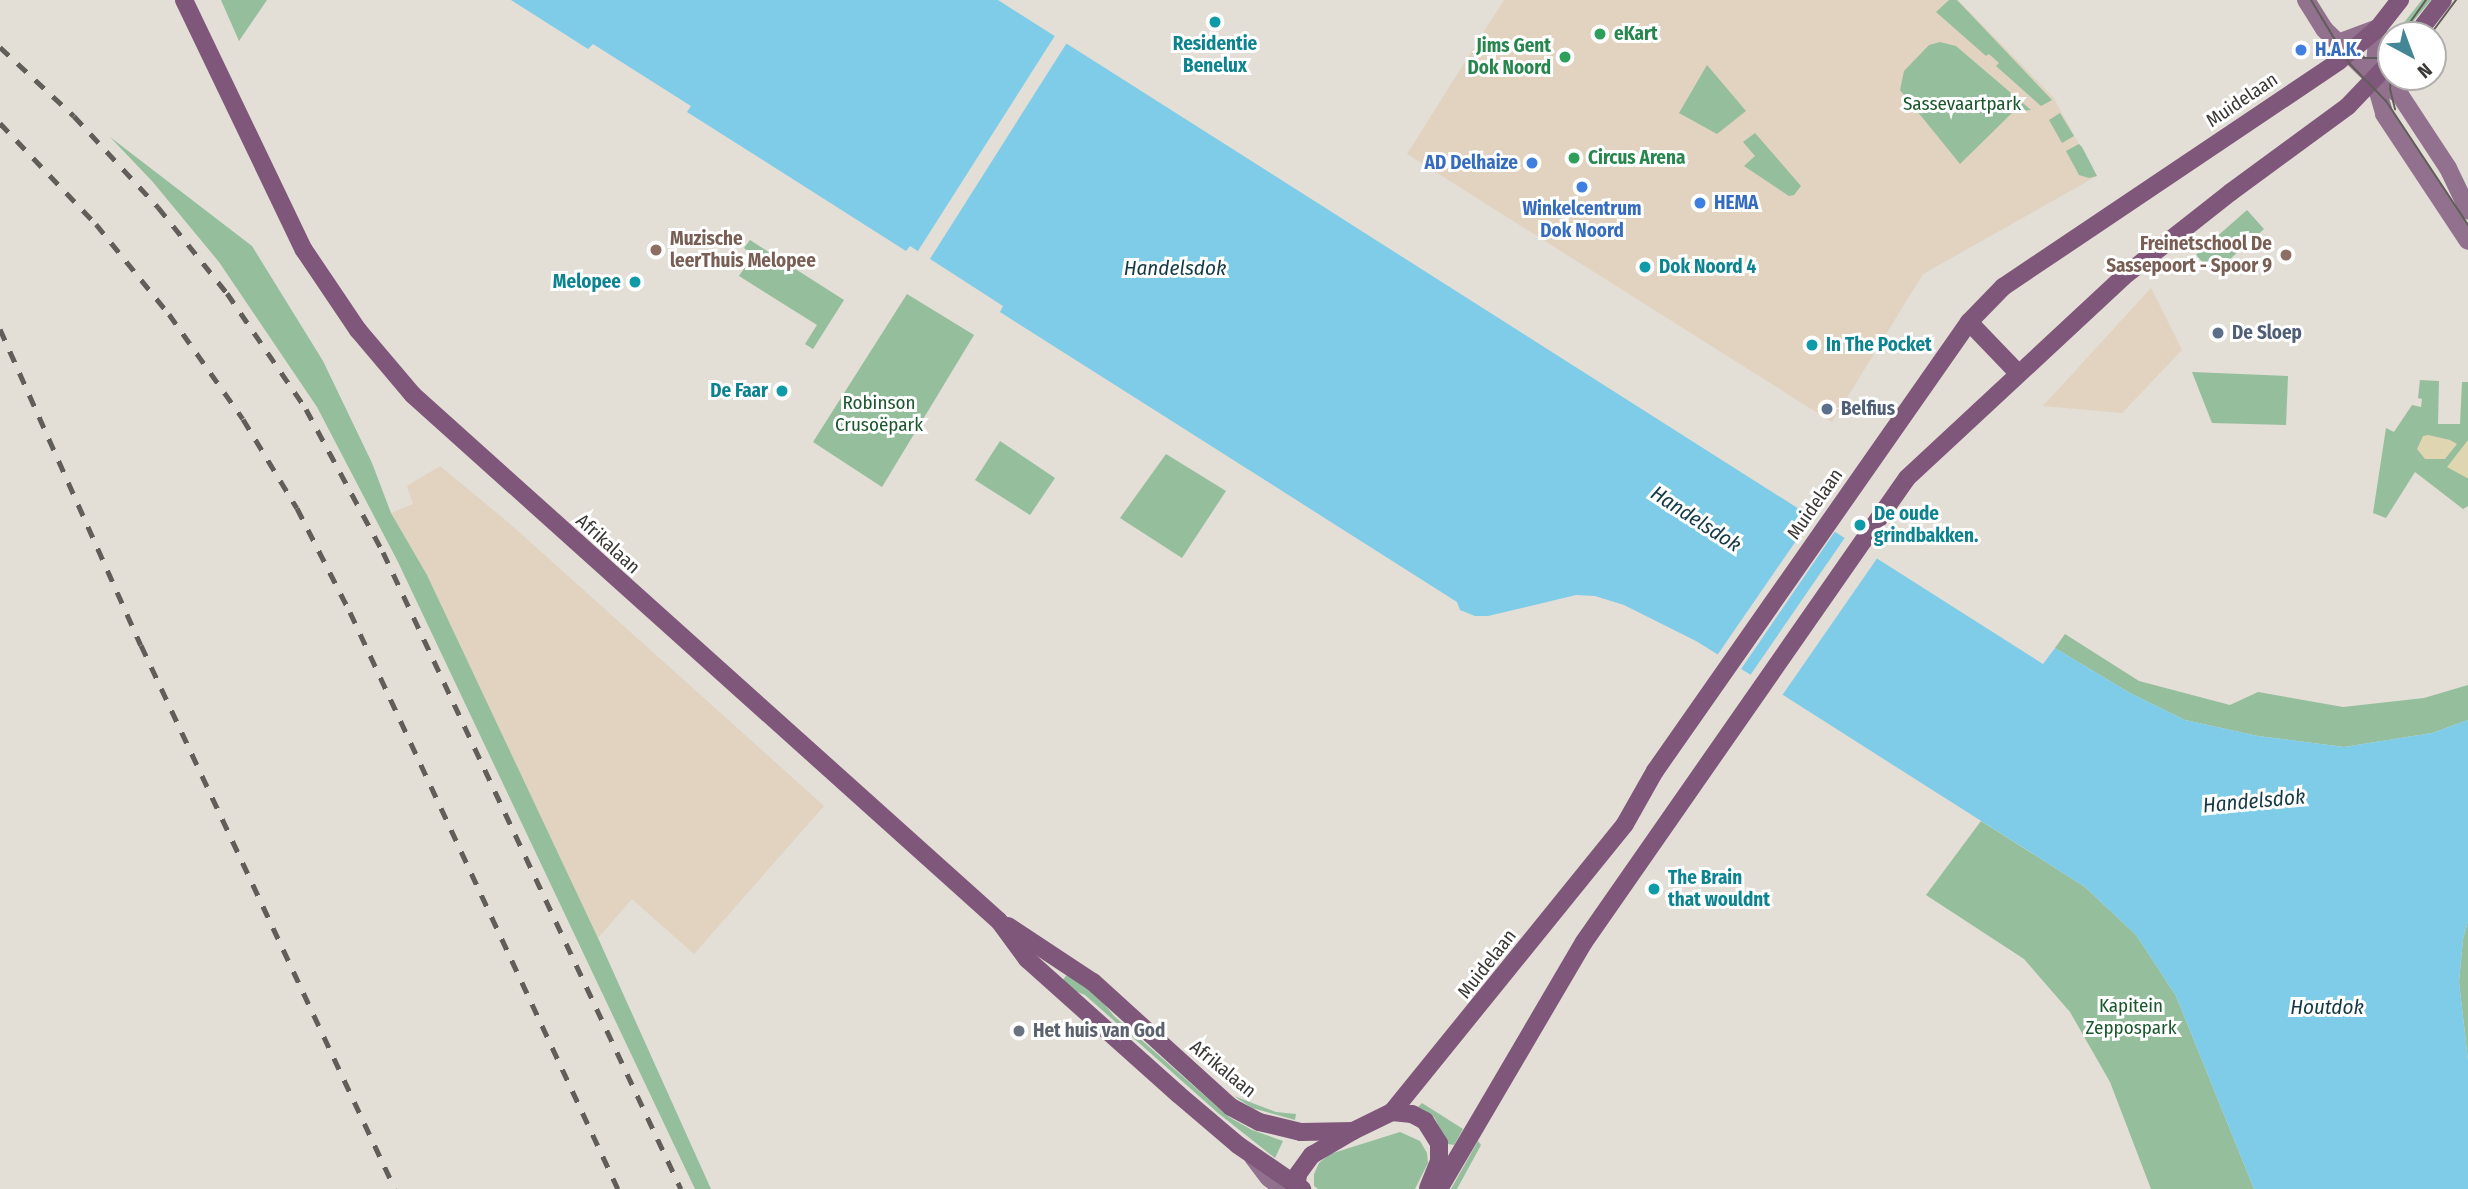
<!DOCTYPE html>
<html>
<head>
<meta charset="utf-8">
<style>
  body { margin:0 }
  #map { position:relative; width:2468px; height:1189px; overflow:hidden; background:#e3ded6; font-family:"Fira Sans Condensed",sans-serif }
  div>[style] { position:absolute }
  .commercial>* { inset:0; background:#e1d3c0 }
  .green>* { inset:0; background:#95be9d }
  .sand>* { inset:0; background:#dfd5b1 }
  .water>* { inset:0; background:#7ecce7 }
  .pier>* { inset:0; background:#e3ded6 }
  .secondary>* { height:18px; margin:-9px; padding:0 9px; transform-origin:9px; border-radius:9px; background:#92718e }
  .primary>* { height:18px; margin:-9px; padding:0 9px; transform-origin:9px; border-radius:9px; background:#7f577a }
  .tram>* { height:2px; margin:-1px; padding:0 1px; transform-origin:1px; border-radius:1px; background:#615e5a }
  .rail>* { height:5px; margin-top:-2.5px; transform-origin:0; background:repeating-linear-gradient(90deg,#615e5a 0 12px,transparent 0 24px) }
  .dots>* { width:19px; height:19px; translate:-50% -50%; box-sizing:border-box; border:4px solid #fff; border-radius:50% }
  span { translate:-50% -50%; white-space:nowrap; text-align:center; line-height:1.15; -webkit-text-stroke:6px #fff; paint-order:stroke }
  .leisure-label { font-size:19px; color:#27864d; font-weight:700 }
  .left { translate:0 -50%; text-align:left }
  .right { translate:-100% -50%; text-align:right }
  .culture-label { font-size:19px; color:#0d838f; font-weight:700 }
  .shop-label { font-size:19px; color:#366cbe; font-weight:700 }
  .street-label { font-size:19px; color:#3a3835 }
  .park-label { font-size:19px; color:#1b572c }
  .education-label { font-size:19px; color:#785e54; font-weight:700 }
  .service-label { font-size:19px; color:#4e5e75; font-weight:700 }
  .worship-label { font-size:19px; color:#5b616d; font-weight:700 }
  .water-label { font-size:21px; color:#153a46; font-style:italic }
  .north { position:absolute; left:2377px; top:21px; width:70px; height:70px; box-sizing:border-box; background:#fff; border:2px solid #b0afae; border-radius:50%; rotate:139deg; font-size:19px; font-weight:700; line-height:28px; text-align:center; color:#3a3835 }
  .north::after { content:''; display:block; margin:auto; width:24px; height:32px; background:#438796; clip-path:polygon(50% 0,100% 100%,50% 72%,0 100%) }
</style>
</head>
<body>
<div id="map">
  <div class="commercial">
    <div style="clip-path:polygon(1504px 0,1958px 0,2053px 97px,2097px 176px,1923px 274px,1832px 422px,1407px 154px)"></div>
    <div style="clip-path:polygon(2151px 288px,2182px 350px,2122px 413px,2043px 406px)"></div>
    <div style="clip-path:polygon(440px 466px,509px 523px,824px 806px,694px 954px,632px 899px,598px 938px,427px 575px,391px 513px,413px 504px,407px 486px)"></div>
  </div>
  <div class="green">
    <div style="clip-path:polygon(221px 0,267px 0,239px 41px)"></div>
    <div style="clip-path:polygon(1949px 0,1957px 0,2052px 100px,2041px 106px,1996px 66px,1999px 63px,1989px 54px,1986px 56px,1936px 12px)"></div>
    <div style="clip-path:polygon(2422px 0,2431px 0,2402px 35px,2394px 35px)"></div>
    <div style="clip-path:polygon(1940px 42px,1956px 46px,2031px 110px,2014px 111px,1960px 164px,1900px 90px,1904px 71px,1929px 45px)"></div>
    <div style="clip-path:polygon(1707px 65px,1746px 111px,1717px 134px,1679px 113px)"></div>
    <div style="clip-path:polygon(2060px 113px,2074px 136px,2062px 143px,2049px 120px)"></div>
    <div style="clip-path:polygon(1755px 133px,1801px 186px,1794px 195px,1789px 196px,1744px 166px,1755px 156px,1743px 142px)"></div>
    <div style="clip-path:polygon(110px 137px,252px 246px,323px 361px,372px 463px,391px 513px,427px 575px,598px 938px,711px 1189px,695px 1189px,398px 562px,317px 407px,219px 262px,152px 181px)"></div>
    <div style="clip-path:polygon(2079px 144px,2082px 147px,2097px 176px,2089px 178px,2079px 175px,2066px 151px)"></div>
    <div style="clip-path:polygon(2247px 210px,2264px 229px,2213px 274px,2196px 255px)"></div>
    <div style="clip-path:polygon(750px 240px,844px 300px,813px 349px,805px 344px,817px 325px,739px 276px,753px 255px,744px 248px)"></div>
    <div style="clip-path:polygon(907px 294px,974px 335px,882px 487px,813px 442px)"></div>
    <div style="clip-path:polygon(2192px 372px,2288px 376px,2286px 425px,2212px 423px)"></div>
    <div style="clip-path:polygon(2420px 380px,2439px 381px,2438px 424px,2460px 424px,2462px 382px,2468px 382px,2468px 506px,2463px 509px,2415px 472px,2386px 518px,2373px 513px,2386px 428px,2394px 432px,2412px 405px,2421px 407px,2422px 399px,2418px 398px)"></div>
    <div style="clip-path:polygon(1000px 441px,1055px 478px,1030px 515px,975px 480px)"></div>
    <div style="clip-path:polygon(1166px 454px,1226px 491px,1182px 558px,1120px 518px)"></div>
    <div style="clip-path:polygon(2065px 634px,2139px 681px,2230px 705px,2258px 692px,2343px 707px,2424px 698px,2468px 685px,2468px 720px,2432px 733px,2344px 747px,2258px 736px,2185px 720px,2130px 693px,2055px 648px)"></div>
    <div style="clip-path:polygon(1981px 821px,2085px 887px,2136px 935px,2176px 996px,2254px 1189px,2151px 1189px,2110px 1082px,2070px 1012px,2024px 959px,1926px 895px)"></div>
    <div style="clip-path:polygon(2468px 921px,2468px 1060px,2459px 982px,2463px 939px)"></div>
    <div style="clip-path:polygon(1070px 971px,1096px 994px,1114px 1016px,1229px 1117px,1252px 1130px,1283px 1141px,1275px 1158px,1218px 1113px,1085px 995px,1067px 988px,1061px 982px)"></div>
    <div style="clip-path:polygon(1234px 1096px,1276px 1112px,1296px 1114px,1295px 1120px,1252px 1108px)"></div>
    <div style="clip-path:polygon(1422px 1103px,1463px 1129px,1454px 1145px,1448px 1144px,1434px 1117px,1418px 1107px)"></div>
    <div style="clip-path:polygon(1400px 1132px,1420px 1141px,1427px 1153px,1428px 1163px,1415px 1189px,1318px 1189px,1314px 1186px,1314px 1174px,1319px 1163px,1330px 1154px)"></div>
    <div style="clip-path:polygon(1478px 1141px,1481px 1145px,1457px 1189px,1451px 1189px)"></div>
  </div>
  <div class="sand">
    <div style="clip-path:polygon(2428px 435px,2450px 440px,2457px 444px,2445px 459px,2425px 459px,2417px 449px,2423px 436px)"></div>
    <div style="clip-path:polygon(2468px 440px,2468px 478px,2467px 478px,2447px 467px)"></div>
  </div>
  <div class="water">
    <div style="clip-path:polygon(511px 0,998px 0,2043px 664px,2055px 648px,2130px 693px,2185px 720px,2258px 736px,2344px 747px,2432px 733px,2468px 720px,2468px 921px,2463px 939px,2459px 982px,2468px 1060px,2468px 1189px,2254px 1189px,2176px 996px,2136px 935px,2085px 887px,1772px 688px,1696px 641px,1624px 605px,1595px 596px,1576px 595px,1488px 616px,1475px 616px,1460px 610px,1457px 602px,1000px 312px,1003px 306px,910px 246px,906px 251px,687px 112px,691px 106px,593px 44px,588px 49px)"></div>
  </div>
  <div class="pier">
    <div style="clip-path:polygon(1056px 34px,1068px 41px,928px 262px,916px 254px)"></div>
    <div style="clip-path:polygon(1813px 516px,1836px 530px,1739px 672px,1716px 657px)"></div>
    <div style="clip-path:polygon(1846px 536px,1878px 557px,1781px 697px,1749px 677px)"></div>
  </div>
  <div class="secondary">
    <div style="left:2306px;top:0;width:34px;rotate:58deg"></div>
    <div style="left:2324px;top:29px;width:70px;rotate:44.4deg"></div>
    <div style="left:2374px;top:78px;width:31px;rotate:33deg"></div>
    <div style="left:2400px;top:95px;width:87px;rotate:56.7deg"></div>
    <div style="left:2448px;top:168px;width:47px;rotate:64.5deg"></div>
    <div style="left:2338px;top:43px;width:43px;rotate:-20.6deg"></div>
    <div style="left:2378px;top:28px;width:50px;rotate:94.6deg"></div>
    <div style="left:2374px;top:78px;width:37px;rotate:74deg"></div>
    <div style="left:2384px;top:114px;width:152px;rotate:56.5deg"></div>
    <div style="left:1253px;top:1157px;width:26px;rotate:53deg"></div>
    <div style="left:1269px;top:1178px;width:18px;rotate:38deg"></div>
  </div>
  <div class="primary">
    <div style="left:184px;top:0;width:277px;rotate:64.4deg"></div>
    <div style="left:304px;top:250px;width:97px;rotate:56deg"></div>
    <div style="left:358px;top:330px;width:85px;rotate:49.8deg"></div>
    <div style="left:413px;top:395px;width:787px;rotate:41.91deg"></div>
    <div style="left:999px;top:921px;width:47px;rotate:53.6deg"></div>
    <div style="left:1027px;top:959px;width:203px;rotate:41.8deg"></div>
    <div style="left:1178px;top:1094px;width:79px;rotate:40.4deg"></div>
    <div style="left:1238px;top:1145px;width:78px;rotate:34.5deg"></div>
    <div style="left:2416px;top:35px;width:44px;rotate:-52.4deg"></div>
    <div style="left:1969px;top:322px;width:71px;rotate:46.1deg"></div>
    <div style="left:1008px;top:926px;width:102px;rotate:33.4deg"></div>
    <div style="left:1093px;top:982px;width:186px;rotate:42.2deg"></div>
    <div style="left:1231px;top:1107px;width:32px;rotate:28deg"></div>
    <div style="left:1259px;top:1122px;width:43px;rotate:13.4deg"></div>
    <div style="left:1301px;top:1132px;width:52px;rotate:-1.1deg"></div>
    <div style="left:1353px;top:1131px;width:43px;rotate:-26deg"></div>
    <div style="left:1392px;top:1112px;width:20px;rotate:6deg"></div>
    <div style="left:1412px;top:1114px;width:15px;rotate:28deg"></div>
    <div style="left:1425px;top:1121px;width:26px;rotate:58deg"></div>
    <div style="left:1439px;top:1143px;width:18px;rotate:90deg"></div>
    <div style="left:1439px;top:1161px;width:29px;rotate:112deg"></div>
    <div style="left:1392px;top:1112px;width:370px;rotate:-51deg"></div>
    <div style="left:1625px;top:824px;width:61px;rotate:-60.5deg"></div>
    <div style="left:1655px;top:771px;width:548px;rotate:-55.03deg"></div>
    <div style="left:1969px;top:322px;width:49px;rotate:-45.8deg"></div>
    <div style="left:2003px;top:287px;width:405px;rotate:-33.9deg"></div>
    <div style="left:2339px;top:61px;width:51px;rotate:-40.2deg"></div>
    <div style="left:2378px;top:28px;width:36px;rotate:-52deg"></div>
    <div style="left:1296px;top:1189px;width:15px;rotate:-82deg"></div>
    <div style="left:1298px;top:1174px;width:24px;rotate:-54deg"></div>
    <div style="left:1312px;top:1155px;width:48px;rotate:-30.3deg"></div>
    <div style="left:1439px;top:1189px;width:286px;rotate:-59.6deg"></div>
    <div style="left:1584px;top:942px;width:565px;rotate:-55.16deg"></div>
    <div style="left:1907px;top:478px;width:295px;rotate:-42.9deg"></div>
    <div style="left:2123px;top:277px;width:137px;rotate:-38.2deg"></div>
    <div style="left:2231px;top:192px;width:145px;rotate:-36.3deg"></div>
    <div style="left:2348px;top:106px;width:62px;rotate:-46.3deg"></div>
  </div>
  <div class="tram">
    <div style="left:2311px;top:0;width:74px;rotate:58.9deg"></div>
    <div style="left:2349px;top:63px;width:53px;rotate:45.8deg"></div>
    <div style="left:2386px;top:101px;width:149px;rotate:56.5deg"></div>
    <div style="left:2401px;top:35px;width:43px;rotate:-54.5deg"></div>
    <div style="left:2430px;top:35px;width:44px;rotate:-53.4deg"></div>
    <div style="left:2341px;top:49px;width:25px;rotate:21deg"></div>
    <div style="left:2364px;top:58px;width:27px"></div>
    <div style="left:2391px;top:62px;width:27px;rotate:92deg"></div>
    <div style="left:2390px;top:89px;width:21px;rotate:76deg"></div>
  </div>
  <div class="rail">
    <div style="left:0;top:47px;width:101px;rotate:43deg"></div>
    <div style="left:74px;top:116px;width:124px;rotate:47.3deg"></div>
    <div style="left:158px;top:207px;width:110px;rotate:51.3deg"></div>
    <div style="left:227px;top:293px;width:140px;rotate:55.7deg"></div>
    <div style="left:306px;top:409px;width:162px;rotate:61.7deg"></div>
    <div style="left:383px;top:552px;width:703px;rotate:64.93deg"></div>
    <div style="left:0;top:123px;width:139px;rotate:46.5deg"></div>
    <div style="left:96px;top:224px;width:116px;rotate:51deg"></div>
    <div style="left:169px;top:314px;width:128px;rotate:54.8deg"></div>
    <div style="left:243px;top:419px;width:104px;rotate:58.8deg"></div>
    <div style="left:297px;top:508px;width:117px;rotate:63deg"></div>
    <div style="left:350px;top:612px;width:636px;rotate:65.09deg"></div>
    <div style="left:0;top:329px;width:346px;rotate:66deg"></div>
    <div style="left:141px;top:645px;width:600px;rotate:64.97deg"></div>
  </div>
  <div class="dots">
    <div style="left:1215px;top:22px;background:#0f9aa8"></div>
    <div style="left:1600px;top:34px;background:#2e9e5b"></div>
    <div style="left:2301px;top:50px;background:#3f7fe0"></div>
    <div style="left:1565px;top:57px;background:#2e9e5b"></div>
    <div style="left:1574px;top:158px;background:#2e9e5b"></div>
    <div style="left:1532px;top:163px;background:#3f7fe0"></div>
    <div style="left:1582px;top:187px;background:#3f7fe0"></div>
    <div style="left:1700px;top:203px;background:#3f7fe0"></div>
    <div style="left:656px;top:250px;background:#8d6e63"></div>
    <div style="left:2286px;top:255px;background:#8d6e63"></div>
    <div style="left:1645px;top:267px;background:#0f9aa8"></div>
    <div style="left:635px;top:282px;background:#0f9aa8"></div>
    <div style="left:2218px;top:333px;background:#5c6f8a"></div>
    <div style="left:1812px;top:345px;background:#0f9aa8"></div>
    <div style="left:782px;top:391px;background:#0f9aa8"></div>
    <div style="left:1827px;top:409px;background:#5c6f8a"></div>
    <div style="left:1860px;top:525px;background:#0f9aa8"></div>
    <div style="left:1654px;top:889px;background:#0f9aa8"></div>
    <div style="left:1019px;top:1031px;background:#6b7280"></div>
  </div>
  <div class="leisure-label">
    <span class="left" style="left:1614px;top:34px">eKart</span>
    <span class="right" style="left:1551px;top:57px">Jims Gent<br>Dok Noord</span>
    <span class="left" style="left:1588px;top:158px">Circus Arena</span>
  </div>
  <div class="culture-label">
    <span style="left:1215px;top:55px">Residentie<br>Benelux</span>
    <span class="left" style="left:1659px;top:267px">Dok Noord 4</span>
    <span class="right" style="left:621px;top:282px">Melopee</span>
    <span class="left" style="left:1826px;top:345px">In The Pocket</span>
    <span class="right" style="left:768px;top:391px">De Faar</span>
    <span class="left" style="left:1874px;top:525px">De oude<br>grindbakken.</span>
    <span class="left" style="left:1668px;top:889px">The Brain<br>that wouldnt</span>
  </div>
  <div class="shop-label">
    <span class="left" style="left:2315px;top:50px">H.A.K.</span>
    <span class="right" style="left:1518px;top:163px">AD Delhaize</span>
    <span class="left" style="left:1714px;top:203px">HEMA</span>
    <span style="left:1582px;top:220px">Winkelcentrum<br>Dok Noord</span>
  </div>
  <div class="street-label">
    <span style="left:2242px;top:100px;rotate:-34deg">Muidelaan</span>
    <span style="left:1815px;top:504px;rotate:-55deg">Muidelaan</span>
    <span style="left:608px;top:544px;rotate:42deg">Afrikalaan</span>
    <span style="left:1487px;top:964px;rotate:-52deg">Muidelaan</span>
    <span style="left:1223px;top:1069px;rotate:39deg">Afrikalaan</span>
  </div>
  <div class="park-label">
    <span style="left:1962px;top:104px">Sassevaartpark</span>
    <span style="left:879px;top:414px">Robinson<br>Crusoëpark</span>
    <span style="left:2131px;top:1017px">Kapitein<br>Zeppospark</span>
  </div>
  <div class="education-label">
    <span class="left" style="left:670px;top:250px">Muzische<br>leerThuis Melopee</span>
    <span class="right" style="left:2272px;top:255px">Freinetschool De<br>Sassepoort - Spoor 9</span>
  </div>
  <div class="service-label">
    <span class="left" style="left:2232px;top:333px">De Sloep</span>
    <span class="left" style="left:1841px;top:409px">Belfius</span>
  </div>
  <div class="worship-label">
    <span class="left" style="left:1033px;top:1031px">Het huis van God</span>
  </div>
  <div class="water-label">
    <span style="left:1175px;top:268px">Handelsdok</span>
    <span style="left:1696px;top:519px;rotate:33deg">Handelsdok</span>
    <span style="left:2254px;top:801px;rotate:-5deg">Handelsdok</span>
    <span style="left:2327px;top:1007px">Houtdok</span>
  </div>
  <div class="north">N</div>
</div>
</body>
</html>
